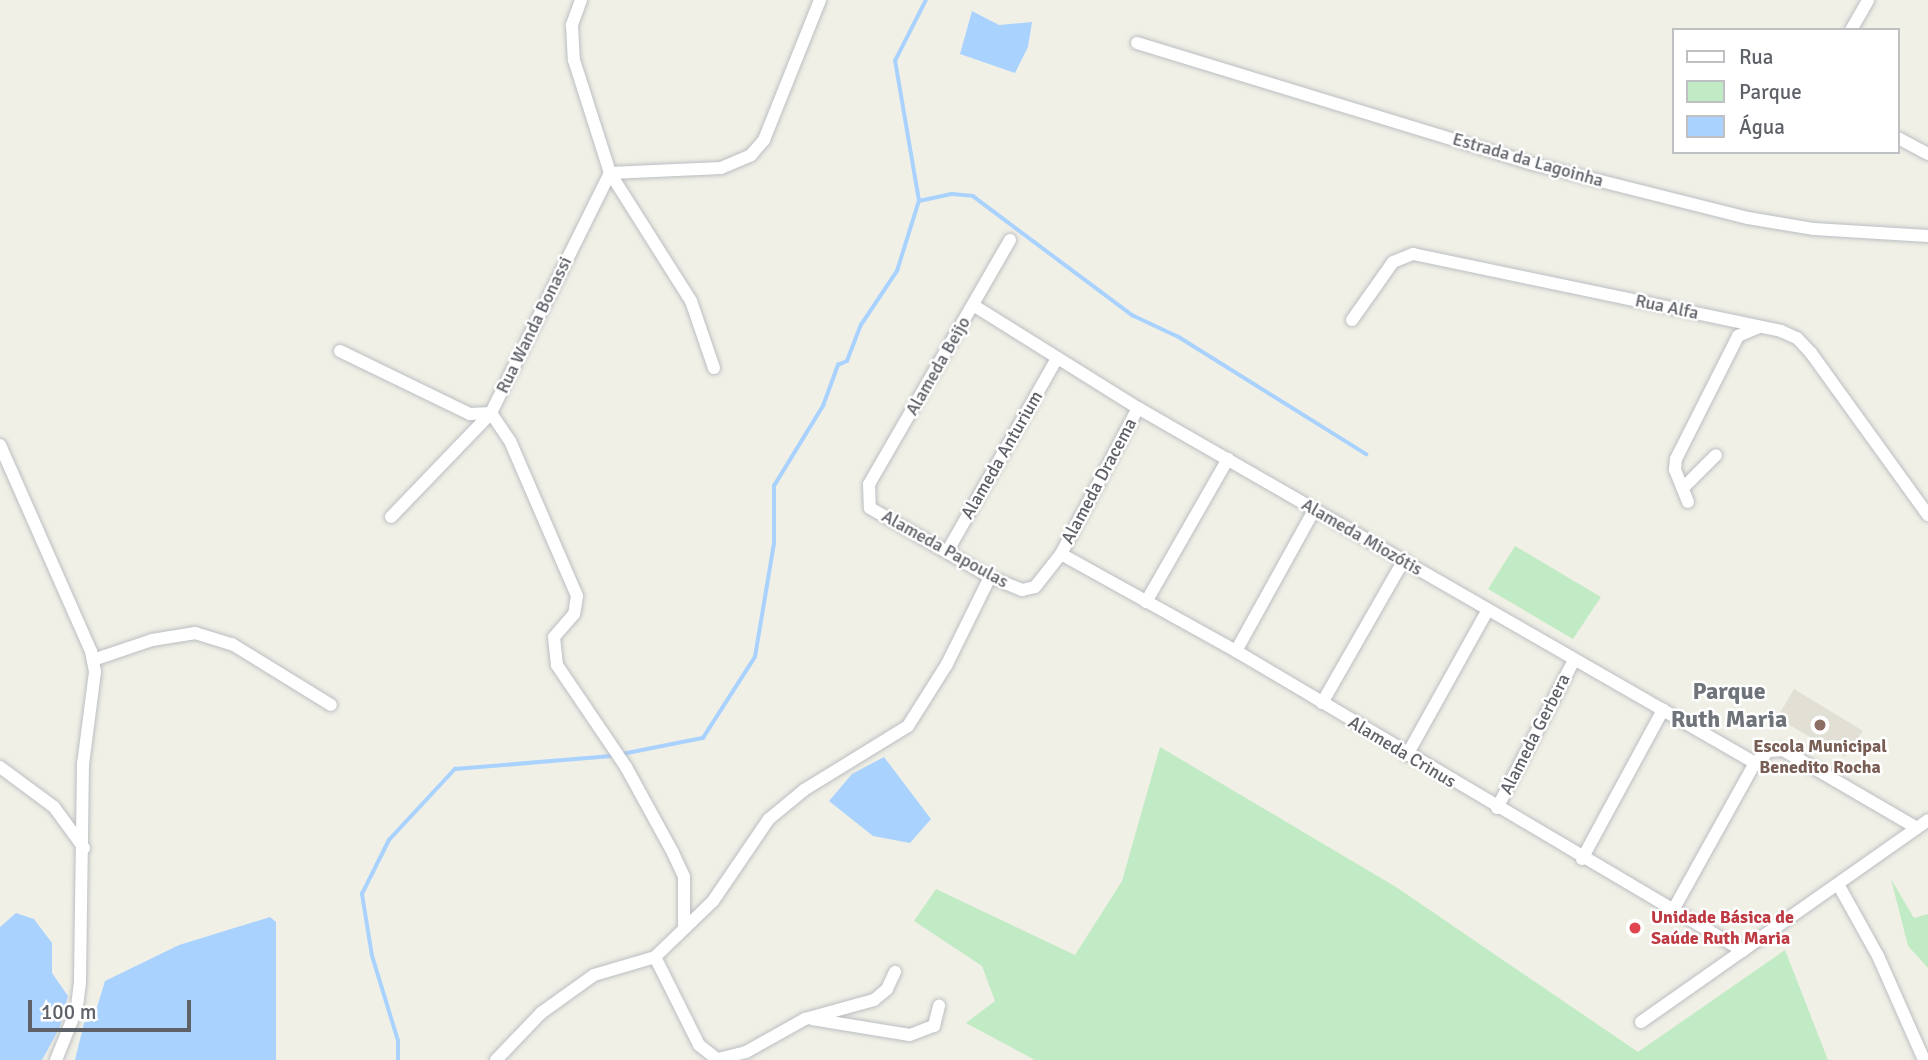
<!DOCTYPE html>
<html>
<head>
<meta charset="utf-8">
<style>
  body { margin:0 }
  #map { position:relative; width:1928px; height:1060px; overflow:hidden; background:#f1f0e6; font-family:Signika,sans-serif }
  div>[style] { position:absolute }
  .education>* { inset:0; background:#e2dfd5 }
  .green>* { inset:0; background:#c1ebc4 }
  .water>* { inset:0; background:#a9d2ff }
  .stream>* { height:3.5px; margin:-1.75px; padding:0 1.75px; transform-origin:1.75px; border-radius:1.75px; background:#a9d2ff }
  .roads { filter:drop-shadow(0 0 2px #bbbec3) drop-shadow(0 0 2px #bbbec3) }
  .minor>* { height:12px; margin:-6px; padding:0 6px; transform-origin:6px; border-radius:6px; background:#fff }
  .dots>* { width:19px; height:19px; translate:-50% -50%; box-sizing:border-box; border:4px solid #fff; border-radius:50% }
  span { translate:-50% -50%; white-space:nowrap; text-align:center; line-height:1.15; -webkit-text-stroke:5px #fff; paint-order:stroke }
  .street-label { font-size:18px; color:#5e6168 }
  .education-label { font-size:18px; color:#785e54; font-weight:700 }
  .health-label { font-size:18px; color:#be3a42; font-weight:700 }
  .left { translate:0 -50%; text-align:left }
  .district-label { font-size:24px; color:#6f737a; font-weight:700 }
  .legend { position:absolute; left:1672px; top:28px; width:228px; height:126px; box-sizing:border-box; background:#fff; border:2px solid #bfc0c3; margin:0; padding:9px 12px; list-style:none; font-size:21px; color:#5e6168 }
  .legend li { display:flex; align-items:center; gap:14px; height:35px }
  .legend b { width:35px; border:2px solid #bfc0c3 }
  .scale { position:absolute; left:28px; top:1000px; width:163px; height:32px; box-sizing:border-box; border:4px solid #5e6168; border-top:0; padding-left:9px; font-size:21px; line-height:24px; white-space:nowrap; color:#5e6168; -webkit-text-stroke:5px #fff; paint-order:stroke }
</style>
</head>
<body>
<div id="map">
  <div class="education">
    <div style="clip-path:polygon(1794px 689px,1863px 731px,1845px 757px,1777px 718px)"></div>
  </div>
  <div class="green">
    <div style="clip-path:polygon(1515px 546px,1601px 597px,1573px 639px,1488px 589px)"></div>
    <div style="clip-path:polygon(1160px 747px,1396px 887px,1638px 1052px,1785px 950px,1828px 1060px,1035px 1060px,966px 1023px,995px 1001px,982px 966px,914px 921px,936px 889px,1075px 955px,1122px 881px)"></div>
    <div style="clip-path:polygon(1891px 879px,1914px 918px,1928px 914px,1928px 968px,1908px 946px)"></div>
  </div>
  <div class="water">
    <div style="clip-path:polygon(972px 11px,999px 25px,1032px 22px,1028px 47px,1015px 73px,960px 54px)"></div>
    <div style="clip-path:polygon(884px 757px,931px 819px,910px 843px,873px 836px,829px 801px,852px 774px)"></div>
    <div style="clip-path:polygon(16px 913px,34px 919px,52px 943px,52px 973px,68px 996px,60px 1027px,42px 1060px,0 1060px,0 927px)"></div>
    <div style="clip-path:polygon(270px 917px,276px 922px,276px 1060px,75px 1060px,84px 1023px,94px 1017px,105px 981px,179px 945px)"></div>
  </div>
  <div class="stream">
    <div style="left:919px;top:201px;width:34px;rotate:-12deg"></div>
    <div style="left:952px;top:194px;width:21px;rotate:5deg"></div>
    <div style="left:973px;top:196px;width:199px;rotate:36.8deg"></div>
    <div style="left:1132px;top:315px;width:52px;rotate:25.1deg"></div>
    <div style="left:1179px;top:337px;width:221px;rotate:32deg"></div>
    <div style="left:622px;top:754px;width:83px;rotate:-11.2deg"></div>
    <div style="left:703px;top:738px;width:96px;rotate:-57.3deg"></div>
    <div style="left:755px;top:657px;width:115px;rotate:-80.5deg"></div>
    <div style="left:774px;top:544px;width:58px;rotate:-90deg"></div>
    <div style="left:774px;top:486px;width:94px;rotate:-58.5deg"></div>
    <div style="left:823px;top:406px;width:44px;rotate:-69.9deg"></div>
    <div style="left:838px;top:365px;width:10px;rotate:-24deg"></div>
    <div style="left:847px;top:361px;width:39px;rotate:-69deg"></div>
    <div style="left:861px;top:325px;width:65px;rotate:-56.3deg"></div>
    <div style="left:897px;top:271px;width:73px;rotate:-72.6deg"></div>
    <div style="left:919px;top:201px;width:142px;rotate:-99.7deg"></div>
    <div style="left:895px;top:61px;width:68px;rotate:-63.1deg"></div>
    <div style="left:398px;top:1060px;width:19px;rotate:-90deg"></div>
    <div style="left:398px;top:1041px;width:89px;rotate:-107deg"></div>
    <div style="left:372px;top:956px;width:63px;rotate:-99.2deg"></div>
    <div style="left:362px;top:894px;width:60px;rotate:-63.4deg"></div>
    <div style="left:389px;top:840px;width:97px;rotate:-47.1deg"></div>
    <div style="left:455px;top:769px;width:160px;rotate:-4.7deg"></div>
  </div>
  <div class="roads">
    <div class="minor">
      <div style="left:581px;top:0;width:27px;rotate:110deg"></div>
      <div style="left:572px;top:25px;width:35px;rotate:87deg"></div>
      <div style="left:574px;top:60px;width:119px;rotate:72.3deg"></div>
      <div style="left:610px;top:173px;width:268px;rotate:116.4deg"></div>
      <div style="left:491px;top:413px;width:34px;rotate:56deg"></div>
      <div style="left:510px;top:441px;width:169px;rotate:66.6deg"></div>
      <div style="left:577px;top:596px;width:18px;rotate:99deg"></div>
      <div style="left:574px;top:614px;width:30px;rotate:131deg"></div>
      <div style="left:554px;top:637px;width:28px;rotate:84deg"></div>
      <div style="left:557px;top:665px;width:123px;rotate:55.9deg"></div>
      <div style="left:626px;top:767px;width:98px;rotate:61.3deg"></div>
      <div style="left:673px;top:853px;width:26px;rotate:65deg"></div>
      <div style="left:684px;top:877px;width:50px;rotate:90deg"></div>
      <div style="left:1851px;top:30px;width:34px;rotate:-60deg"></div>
      <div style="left:1137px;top:43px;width:414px;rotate:17deg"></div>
      <div style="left:1533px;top:164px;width:222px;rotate:14.1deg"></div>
      <div style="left:1748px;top:218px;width:67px;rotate:9.5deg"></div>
      <div style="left:1814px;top:229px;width:114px;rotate:3.5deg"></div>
      <div style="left:1898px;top:138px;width:34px;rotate:28deg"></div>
      <div style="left:1010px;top:240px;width:282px;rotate:120deg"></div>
      <div style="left:869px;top:484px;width:24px;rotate:88deg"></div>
      <div style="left:870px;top:508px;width:138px;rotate:29.9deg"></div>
      <div style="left:990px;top:577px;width:35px;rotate:22deg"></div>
      <div style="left:1022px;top:590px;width:13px;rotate:-13deg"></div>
      <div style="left:1035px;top:587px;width:42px;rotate:-51.8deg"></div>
      <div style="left:1061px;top:554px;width:165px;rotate:-62.2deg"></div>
      <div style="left:973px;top:305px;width:195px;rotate:32deg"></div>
      <div style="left:1138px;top:408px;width:712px;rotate:29.91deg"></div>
      <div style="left:1352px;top:320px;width:71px;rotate:-54.7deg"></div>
      <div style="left:1393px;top:262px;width:22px;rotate:-22deg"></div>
      <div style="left:1413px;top:254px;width:376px;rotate:11.8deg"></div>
      <div style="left:1781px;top:331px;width:17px;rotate:24deg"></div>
      <div style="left:1797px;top:338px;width:21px;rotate:47deg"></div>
      <div style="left:1811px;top:353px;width:200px;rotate:54.2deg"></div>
      <div style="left:340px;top:351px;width:144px;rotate:25.9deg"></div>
      <div style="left:470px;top:414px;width:21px;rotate:-3deg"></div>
      <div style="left:714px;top:368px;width:71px;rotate:-108.9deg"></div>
      <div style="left:691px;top:301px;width:151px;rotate:-122.3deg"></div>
      <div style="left:610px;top:173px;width:111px;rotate:-2.6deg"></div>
      <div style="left:721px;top:168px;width:33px;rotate:-23deg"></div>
      <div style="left:751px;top:155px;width:20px;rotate:-49deg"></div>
      <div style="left:764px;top:140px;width:151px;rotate:-68.2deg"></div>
      <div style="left:0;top:445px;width:225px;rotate:66.2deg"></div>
      <div style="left:91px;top:651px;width:21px;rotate:79deg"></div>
      <div style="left:95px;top:672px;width:93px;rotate:97.4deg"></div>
      <div style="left:83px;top:764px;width:218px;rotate:90.8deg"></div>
      <div style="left:80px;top:982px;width:26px;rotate:97deg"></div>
      <div style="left:77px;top:1008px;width:56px;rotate:112deg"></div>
      <div style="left:1684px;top:487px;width:45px;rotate:-45deg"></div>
      <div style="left:1688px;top:502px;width:35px;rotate:-112deg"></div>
      <div style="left:1675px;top:470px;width:11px;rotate:-85deg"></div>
      <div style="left:1676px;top:459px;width:138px;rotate:-63.2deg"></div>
      <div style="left:1738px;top:336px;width:23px;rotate:-23deg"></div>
      <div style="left:391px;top:517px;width:144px;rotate:-46.1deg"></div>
      <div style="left:947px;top:552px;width:223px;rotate:-60.4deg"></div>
      <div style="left:1061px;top:554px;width:200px;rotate:29deg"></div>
      <div style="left:1236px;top:651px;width:589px;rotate:30.61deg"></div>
      <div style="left:1146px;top:602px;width:165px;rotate:-60.2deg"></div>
      <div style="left:1236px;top:651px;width:161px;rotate:-61deg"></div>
      <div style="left:93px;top:660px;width:62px;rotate:-18.7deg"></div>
      <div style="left:152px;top:640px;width:44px;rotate:-9.2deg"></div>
      <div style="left:195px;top:633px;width:39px;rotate:17deg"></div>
      <div style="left:232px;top:644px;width:116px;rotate:31.6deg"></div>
      <div style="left:1322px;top:703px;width:165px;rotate:-60.2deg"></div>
      <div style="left:1407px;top:755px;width:165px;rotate:-60.9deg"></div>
      <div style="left:0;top:767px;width:67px;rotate:36.5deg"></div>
      <div style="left:54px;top:807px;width:51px;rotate:53.8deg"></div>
      <div style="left:1497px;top:808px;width:167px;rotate:-62.5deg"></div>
      <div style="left:1582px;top:859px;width:170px;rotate:-61.5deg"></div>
      <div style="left:1839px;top:886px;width:80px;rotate:60.9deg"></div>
      <div style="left:1878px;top:956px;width:114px;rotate:66.1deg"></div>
      <div style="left:1672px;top:912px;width:171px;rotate:-60.9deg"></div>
      <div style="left:1755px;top:763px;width:18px;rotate:-41deg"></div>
      <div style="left:1769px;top:751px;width:14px;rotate:-4deg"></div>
      <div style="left:1783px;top:750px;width:155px;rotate:30.2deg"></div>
      <div style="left:655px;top:957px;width:98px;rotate:63.4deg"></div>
      <div style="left:699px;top:1045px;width:24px;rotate:38deg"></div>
      <div style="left:812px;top:1019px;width:99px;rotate:9.3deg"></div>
      <div style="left:910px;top:1035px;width:26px;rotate:-21deg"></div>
      <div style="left:934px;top:1026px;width:21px;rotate:-76deg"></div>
      <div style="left:1641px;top:1022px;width:351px;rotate:-35.1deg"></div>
      <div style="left:718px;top:1059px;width:29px;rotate:-14deg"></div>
      <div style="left:746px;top:1052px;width:68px;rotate:-29.2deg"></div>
      <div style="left:805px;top:1019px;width:72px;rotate:-15.4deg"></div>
      <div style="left:874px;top:1000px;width:17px;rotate:-40deg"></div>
      <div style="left:887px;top:989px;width:19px;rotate:-65deg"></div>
      <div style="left:496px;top:1060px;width:65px;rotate:-46.2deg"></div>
      <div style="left:541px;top:1013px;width:65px;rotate:-35.6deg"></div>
      <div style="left:594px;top:975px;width:64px;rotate:-16.4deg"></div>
      <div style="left:655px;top:957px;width:81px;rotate:-44deg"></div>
      <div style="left:713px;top:901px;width:99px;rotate:-55.7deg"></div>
      <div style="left:769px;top:819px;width:45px;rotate:-39.6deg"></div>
      <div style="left:804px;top:790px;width:122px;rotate:-31.6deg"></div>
      <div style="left:908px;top:726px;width:73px;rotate:-57.8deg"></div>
      <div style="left:947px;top:664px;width:97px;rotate:-63.7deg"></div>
    </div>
  </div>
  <div class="dots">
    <div style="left:1820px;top:725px;background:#8d6e63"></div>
    <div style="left:1635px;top:928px;background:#e0444e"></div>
  </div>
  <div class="street-label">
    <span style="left:1528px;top:160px;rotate:16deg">Estrada da Lagoinha</span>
    <span style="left:1667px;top:307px;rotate:12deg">Rua Alfa</span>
    <span style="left:534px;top:325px;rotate:-64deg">Rua Wanda Bonassi</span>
    <span style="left:938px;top:366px;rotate:-60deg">Alameda Beijo</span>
    <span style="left:1002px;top:455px;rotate:-60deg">Alameda Anturium</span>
    <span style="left:1099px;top:481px;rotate:-62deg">Alameda Dracema</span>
    <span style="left:1362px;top:537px;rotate:30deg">Alameda Miozótis</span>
    <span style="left:945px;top:549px;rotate:29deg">Alameda Papoulas</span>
    <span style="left:1535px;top:734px;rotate:-63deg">Alameda Gerbera</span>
    <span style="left:1402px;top:752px;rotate:31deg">Alameda Crinus</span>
  </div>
  <div class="education-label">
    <span style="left:1820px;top:757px">Escola Municipal<br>Benedito Rocha</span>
  </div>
  <div class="health-label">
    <span class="left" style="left:1651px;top:928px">Unidade Básica de<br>Saúde Ruth Maria</span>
  </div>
  <div class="district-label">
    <span style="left:1729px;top:706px">Parque<br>Ruth Maria</span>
  </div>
  <ul class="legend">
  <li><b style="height:9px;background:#fff"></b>Rua</li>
  <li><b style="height:19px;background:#c1ebc4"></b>Parque</li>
  <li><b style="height:19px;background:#a9d2ff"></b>Água</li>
  </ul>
  <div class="scale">100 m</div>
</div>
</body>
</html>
